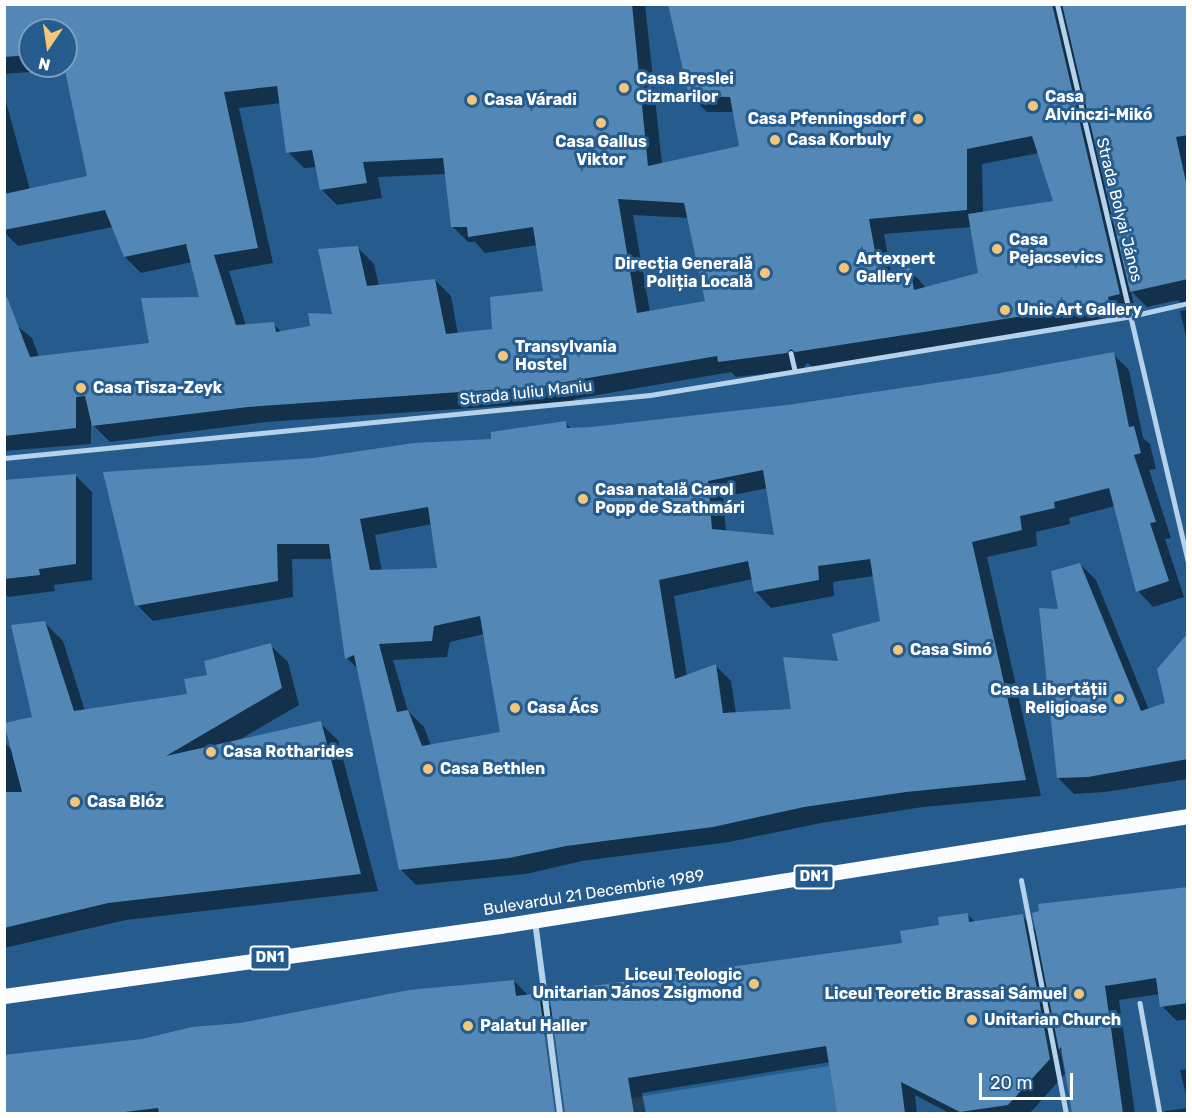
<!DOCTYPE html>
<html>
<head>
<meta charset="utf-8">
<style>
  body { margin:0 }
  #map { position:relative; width:1192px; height:1118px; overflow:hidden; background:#265c8d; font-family:Rubik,sans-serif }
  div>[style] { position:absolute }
  .green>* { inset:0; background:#3b76aa }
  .shadow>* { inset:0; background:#0007 }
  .building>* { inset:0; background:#5387b6 }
  .service>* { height:4.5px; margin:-2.25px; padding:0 2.25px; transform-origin:2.25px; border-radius:2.25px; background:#b6d2eb }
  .pedestrian>* { height:5px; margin:-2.5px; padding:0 2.5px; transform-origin:2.5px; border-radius:2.5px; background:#b6d2eb }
  .minor>* { height:6px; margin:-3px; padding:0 3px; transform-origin:3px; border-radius:3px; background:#b6d2eb }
  .primary>* { height:15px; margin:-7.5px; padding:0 7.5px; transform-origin:7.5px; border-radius:7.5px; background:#fafcff }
  .dots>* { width:16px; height:16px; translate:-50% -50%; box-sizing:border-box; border:3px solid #265c8d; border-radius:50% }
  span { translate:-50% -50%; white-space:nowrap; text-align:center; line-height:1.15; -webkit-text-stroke:6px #265c8d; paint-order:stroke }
  .shield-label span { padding:2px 4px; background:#265c8d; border:2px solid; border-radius:4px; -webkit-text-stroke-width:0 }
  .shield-label { font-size:15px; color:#fff; font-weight:700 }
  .poi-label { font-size:16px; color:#fff; font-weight:700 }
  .left { translate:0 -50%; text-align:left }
  .right { translate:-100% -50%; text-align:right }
  .street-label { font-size:16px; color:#fff }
  .frame { position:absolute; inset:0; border:6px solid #fff; pointer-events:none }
  .north { position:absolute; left:18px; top:18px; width:60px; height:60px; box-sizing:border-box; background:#265c8d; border:2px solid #7d9dbb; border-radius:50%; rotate:193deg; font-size:16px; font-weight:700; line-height:24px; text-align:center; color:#fff }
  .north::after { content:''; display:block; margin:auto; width:21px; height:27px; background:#f4c67b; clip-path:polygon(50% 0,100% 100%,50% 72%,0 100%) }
  .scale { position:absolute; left:979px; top:1073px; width:94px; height:27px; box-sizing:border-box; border:3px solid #fff; border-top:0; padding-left:8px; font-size:18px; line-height:21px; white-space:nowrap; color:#fff; -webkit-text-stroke:4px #265c8d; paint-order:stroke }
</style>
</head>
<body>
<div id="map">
  <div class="green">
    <div style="clip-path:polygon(829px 1066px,837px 1113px,634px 1113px,631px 1098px)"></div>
  </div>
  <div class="shadow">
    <div style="clip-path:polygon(evenodd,4px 4px,645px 4px,662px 164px,741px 147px,734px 112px,707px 112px,690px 96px,669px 4px,1188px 4px,1188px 345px,1180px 311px,1187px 310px,1178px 300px,1147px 307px,1131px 291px,1135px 310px,1124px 313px,1124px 318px,813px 367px,807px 363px,803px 369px,736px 377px,731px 372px,574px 399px,575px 401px,265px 422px,110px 442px,91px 423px,91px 444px,4px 451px,4px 315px,32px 338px,39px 357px,151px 345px,201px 299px,192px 262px,141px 273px,125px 257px,113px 227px,18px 246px,4px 232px,4px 94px,30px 190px,89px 178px,66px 69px,4px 74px,4px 4px,30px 30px,66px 30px,66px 66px,30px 66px,30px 30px,4px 4px,281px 103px,288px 152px,304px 168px,317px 167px,321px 189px,337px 205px,382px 198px,378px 177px,446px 174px,452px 226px,468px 242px,475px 242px,485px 253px,537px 245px,545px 293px,493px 331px,458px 334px,451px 296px,435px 280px,379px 286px,374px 264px,358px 248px,334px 315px,311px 328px,283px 333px,273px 324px,246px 326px,229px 271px,273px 263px,239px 108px,281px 103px,4px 4px,1039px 153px,1055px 202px,983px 214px,982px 164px,1039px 153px,4px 4px,633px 215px,689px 218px,707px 303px,650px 312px,633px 215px,4px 4px,972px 227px,980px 274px,926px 288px,910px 270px,891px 272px,884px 234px,972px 227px)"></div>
    <div style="clip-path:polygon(evenodd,1113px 354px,1129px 370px,1143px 438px,1150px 444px,1156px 469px,1149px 470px,1171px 538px,1165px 539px,1184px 597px,1153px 607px,1138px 591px,1115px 506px,1069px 518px,1070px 524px,1036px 532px,1037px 546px,987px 557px,1041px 796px,923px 807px,821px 823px,729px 842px,582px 861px,526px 874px,416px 885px,400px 869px,359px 670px,347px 658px,332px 559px,292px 559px,293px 597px,153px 621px,137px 605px,313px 460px,493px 441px,565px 423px,572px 429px,787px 406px,989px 376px,1113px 354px,768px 488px,776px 536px,726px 532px,723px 497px,768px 488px,1113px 354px,432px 524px,439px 569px,382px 571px,375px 535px,432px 524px,1113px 354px,874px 576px,882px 622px,792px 710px,736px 714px,731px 681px,715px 665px,687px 676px,674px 596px,753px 579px,756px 592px,771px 608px,834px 596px,833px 582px,874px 576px,1113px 354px,484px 634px,501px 733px,431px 746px,424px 727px,408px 711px,393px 660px,447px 657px,450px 642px,484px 634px)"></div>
    <div style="clip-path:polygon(76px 476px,92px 492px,92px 580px,54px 585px,55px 591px,8px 597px,4px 594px,4px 483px)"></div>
    <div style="clip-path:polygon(1080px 564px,1096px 580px,1149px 710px,1167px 704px,1187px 635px,1188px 779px,1105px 792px,1074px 794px,1058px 778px,1059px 611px)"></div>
    <div style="clip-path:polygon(45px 623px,63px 641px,85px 711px,189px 695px,209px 676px,270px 645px,288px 662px,299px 705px,239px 740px,320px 723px,338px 740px,378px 891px,126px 920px,4px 948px,4px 742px,12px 750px,47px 834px)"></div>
    <div style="clip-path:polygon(1188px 889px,1188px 1019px,1177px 1021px,1162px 1006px,1160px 994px,1119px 1000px,1135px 1114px,1075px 1114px,1064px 1053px,1060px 1049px,1065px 1074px,1029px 1114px,951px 1114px,915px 1095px,917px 1114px,838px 1114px,830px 1062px,642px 1093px,646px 1114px,579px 1114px,567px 1031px,533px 1037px,542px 1114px,385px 1114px,382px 1095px,304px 1103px,306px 1114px,4px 1114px,4px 1056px,142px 1040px,514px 981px,529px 996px,539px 995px,553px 1009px,904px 945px,967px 914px,976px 923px,1022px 916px,1037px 931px)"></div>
    <div style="clip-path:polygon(1188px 1069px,1188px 1103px,1180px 1070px)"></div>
    <div style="clip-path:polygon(1188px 1108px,1188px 1114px,1165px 1114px,1165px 1111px)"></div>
  </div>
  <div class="building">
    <div style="clip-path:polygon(evenodd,4px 4px,632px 4px,648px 166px,739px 146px,730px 97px,689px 96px,668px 4px,1052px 4px,1120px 294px,1108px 297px,1109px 302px,943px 329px,795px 352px,791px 349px,787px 353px,718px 362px,717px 356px,559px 383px,560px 385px,248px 407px,92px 426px,85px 396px,76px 397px,76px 428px,4px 436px,4px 297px,7px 297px,30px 357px,149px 343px,141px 298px,199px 297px,186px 244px,124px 257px,105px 210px,4px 230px,4px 194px,87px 176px,64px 66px,66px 30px,30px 30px,30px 55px,4px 57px,4px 4px,277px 86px,286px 153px,312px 150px,320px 190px,367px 183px,363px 162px,443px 158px,451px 227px,467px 227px,468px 237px,533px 227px,543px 291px,490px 297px,492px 329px,446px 334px,435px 279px,367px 286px,358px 246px,318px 249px,332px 314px,308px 313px,310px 326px,276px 332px,274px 322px,236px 325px,214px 255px,258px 248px,224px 92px,277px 86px,4px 4px,1032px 136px,1053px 201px,968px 214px,978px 273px,914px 290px,910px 268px,879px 273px,869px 219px,967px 210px,967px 149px,1032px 136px,4px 4px,618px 199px,684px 203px,705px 301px,637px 313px,618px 199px)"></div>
    <div style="clip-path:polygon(1062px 4px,1188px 4px,1188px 135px,1176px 137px,1188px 191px,1188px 279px,1130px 292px)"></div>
    <div style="clip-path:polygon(evenodd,1114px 352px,1129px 427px,1134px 426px,1141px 453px,1134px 455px,1156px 522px,1150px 523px,1169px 581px,1136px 592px,1109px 488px,1054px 502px,1055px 508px,1020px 516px,1022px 530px,972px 542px,1026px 780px,906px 792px,804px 807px,713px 827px,566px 846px,509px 858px,399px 870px,354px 655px,345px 659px,329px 544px,277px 544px,278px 581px,135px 606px,103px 472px,313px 458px,414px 443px,491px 439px,491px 432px,566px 421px,567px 428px,590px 427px,787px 405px,989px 375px,1114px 352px,763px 470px,774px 535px,712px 529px,708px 481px,763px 470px,1114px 352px,428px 507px,437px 568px,370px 570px,360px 519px,428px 507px,1114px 352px,870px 559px,880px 621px,832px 634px,838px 661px,783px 657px,791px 709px,723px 713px,716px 664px,675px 679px,659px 580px,748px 561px,754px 592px,819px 580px,818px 566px,870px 559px,1114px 352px,480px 616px,500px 732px,422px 746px,408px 710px,397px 712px,379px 644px,432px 641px,434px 626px,480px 616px)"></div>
    <div style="clip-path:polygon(76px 474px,76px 564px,39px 569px,40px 575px,4px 579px,4px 480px)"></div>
    <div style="clip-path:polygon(1080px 563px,1141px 711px,1165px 703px,1157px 669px,1188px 633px,1188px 759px,1088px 777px,1057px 778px,1039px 608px,1058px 609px,1051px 571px)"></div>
    <div style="clip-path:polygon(45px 621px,74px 711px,187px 694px,184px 679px,207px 675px,204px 661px,271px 643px,282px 688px,166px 756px,321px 721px,361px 874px,108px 903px,4px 928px,4px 792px,22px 792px,4px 723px,32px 717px,11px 625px)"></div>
    <div style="clip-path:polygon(1188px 887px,1188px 1003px,1160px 1007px,1156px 978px,1105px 986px,1123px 1113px,1072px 1113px,1061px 1047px,1059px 1050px,1032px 913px,1039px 911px,1038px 904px)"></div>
    <div style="clip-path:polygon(968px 913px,969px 922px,1023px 914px,1050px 1059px,1008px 1105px,960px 1112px,901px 1082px,905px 1113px,837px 1113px,826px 1046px,628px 1078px,634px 1113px,565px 1113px,549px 992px,902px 943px,900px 931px,939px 925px,938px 917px)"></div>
    <div style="clip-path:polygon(514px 980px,516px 996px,539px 993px,555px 1113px,159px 1113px,158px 1108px,116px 1113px,4px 1113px,4px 1055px,142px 1039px,192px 1027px,240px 1023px,409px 990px)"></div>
  </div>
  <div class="service">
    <div style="left:791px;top:353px;width:18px;rotate:77deg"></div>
    <div style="left:1140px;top:1003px;width:113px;rotate:79.8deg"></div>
  </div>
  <div class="pedestrian">
    <div style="left:1057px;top:4px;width:573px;rotate:76.79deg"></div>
    <div style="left:4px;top:458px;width:649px;rotate:-5.57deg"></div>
    <div style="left:650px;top:395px;width:487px;rotate:-9.3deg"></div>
    <div style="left:1131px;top:316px;width:58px;rotate:-12.8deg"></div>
    <div style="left:1021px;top:880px;width:238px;rotate:79.1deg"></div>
  </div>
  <div class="minor">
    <div style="left:535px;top:921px;width:195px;rotate:82.6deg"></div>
  </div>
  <div class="primary">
    <div style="left:4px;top:996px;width:501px;rotate:-8.03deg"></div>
    <div style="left:500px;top:926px;width:697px;rotate:-9.08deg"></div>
  </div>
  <div class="dots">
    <div style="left:624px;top:88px;background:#f4c67b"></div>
    <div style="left:472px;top:100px;background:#f4c67b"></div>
    <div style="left:1033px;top:106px;background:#f4c67b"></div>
    <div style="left:918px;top:119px;background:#f4c67b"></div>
    <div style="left:601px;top:123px;background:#f4c67b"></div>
    <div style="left:775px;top:140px;background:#f4c67b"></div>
    <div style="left:997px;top:249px;background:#f4c67b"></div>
    <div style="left:844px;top:268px;background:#f4c67b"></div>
    <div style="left:765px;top:273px;background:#f4c67b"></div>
    <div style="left:1005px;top:310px;background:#f4c67b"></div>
    <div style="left:503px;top:356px;background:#f4c67b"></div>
    <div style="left:81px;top:388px;background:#f4c67b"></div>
    <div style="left:583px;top:499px;background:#f4c67b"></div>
    <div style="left:898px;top:650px;background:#f4c67b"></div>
    <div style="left:1119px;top:699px;background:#f4c67b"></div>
    <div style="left:515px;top:708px;background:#f4c67b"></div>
    <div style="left:211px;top:752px;background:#f4c67b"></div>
    <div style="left:428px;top:769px;background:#f4c67b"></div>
    <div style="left:75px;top:802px;background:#f4c67b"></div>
    <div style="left:754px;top:984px;background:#f4c67b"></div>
    <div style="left:1079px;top:994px;background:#f4c67b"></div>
    <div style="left:972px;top:1020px;background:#f4c67b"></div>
    <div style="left:468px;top:1026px;background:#f4c67b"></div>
  </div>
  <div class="shield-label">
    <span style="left:814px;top:877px">DN1</span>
    <span style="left:270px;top:958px">DN1</span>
  </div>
  <div class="poi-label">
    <span class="left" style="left:636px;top:88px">Casa Breslei<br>Cizmarilor</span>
    <span class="left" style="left:1045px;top:106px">Casa<br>Alvinczi-Mikó</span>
    <span class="left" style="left:484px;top:100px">Casa Váradi</span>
    <span class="right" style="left:906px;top:119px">Casa Pfenningsdorf</span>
    <span class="left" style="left:787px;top:140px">Casa Korbuly</span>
    <span style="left:601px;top:151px">Casa Gallus<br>Viktor</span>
    <span class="left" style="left:1009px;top:249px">Casa<br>Pejacsevics</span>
    <span class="left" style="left:856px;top:268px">Artexpert<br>Gallery</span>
    <span class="right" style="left:753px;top:273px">Direcția Generală<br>Poliția Locală</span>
    <span class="left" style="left:1017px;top:310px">Unic Art Gallery</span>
    <span class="left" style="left:515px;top:356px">Transylvania<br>Hostel</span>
    <span class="left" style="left:93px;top:388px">Casa Tisza-Zeyk</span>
    <span class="left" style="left:595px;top:499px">Casa natală Carol<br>Popp de Szathmári</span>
    <span class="left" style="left:910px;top:650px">Casa Simó</span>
    <span class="right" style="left:1107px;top:699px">Casa Libertății<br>Religioase</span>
    <span class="left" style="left:527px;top:708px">Casa Ács</span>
    <span class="left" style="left:223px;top:752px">Casa Rotharides</span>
    <span class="left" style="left:440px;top:769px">Casa Bethlen</span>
    <span class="left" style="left:87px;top:802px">Casa Blóz</span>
    <span class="right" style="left:742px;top:984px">Liceul Teologic<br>Unitarian János Zsigmond</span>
    <span class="right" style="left:1067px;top:994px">Liceul Teoretic Brassai Sámuel</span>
    <span class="left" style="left:984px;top:1020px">Unitarian Church</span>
    <span class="left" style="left:480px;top:1026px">Palatul Haller</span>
  </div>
  <div class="street-label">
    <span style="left:1119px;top:210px;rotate:76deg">Strada Bolyai János</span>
    <span style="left:526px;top:393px;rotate:-6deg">Strada Iuliu Maniu</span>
    <span style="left:594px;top:893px;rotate:-9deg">Bulevardul 21 Decembrie 1989</span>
  </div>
  <div class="frame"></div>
  <div class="north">N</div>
  <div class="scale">20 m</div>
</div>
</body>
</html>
